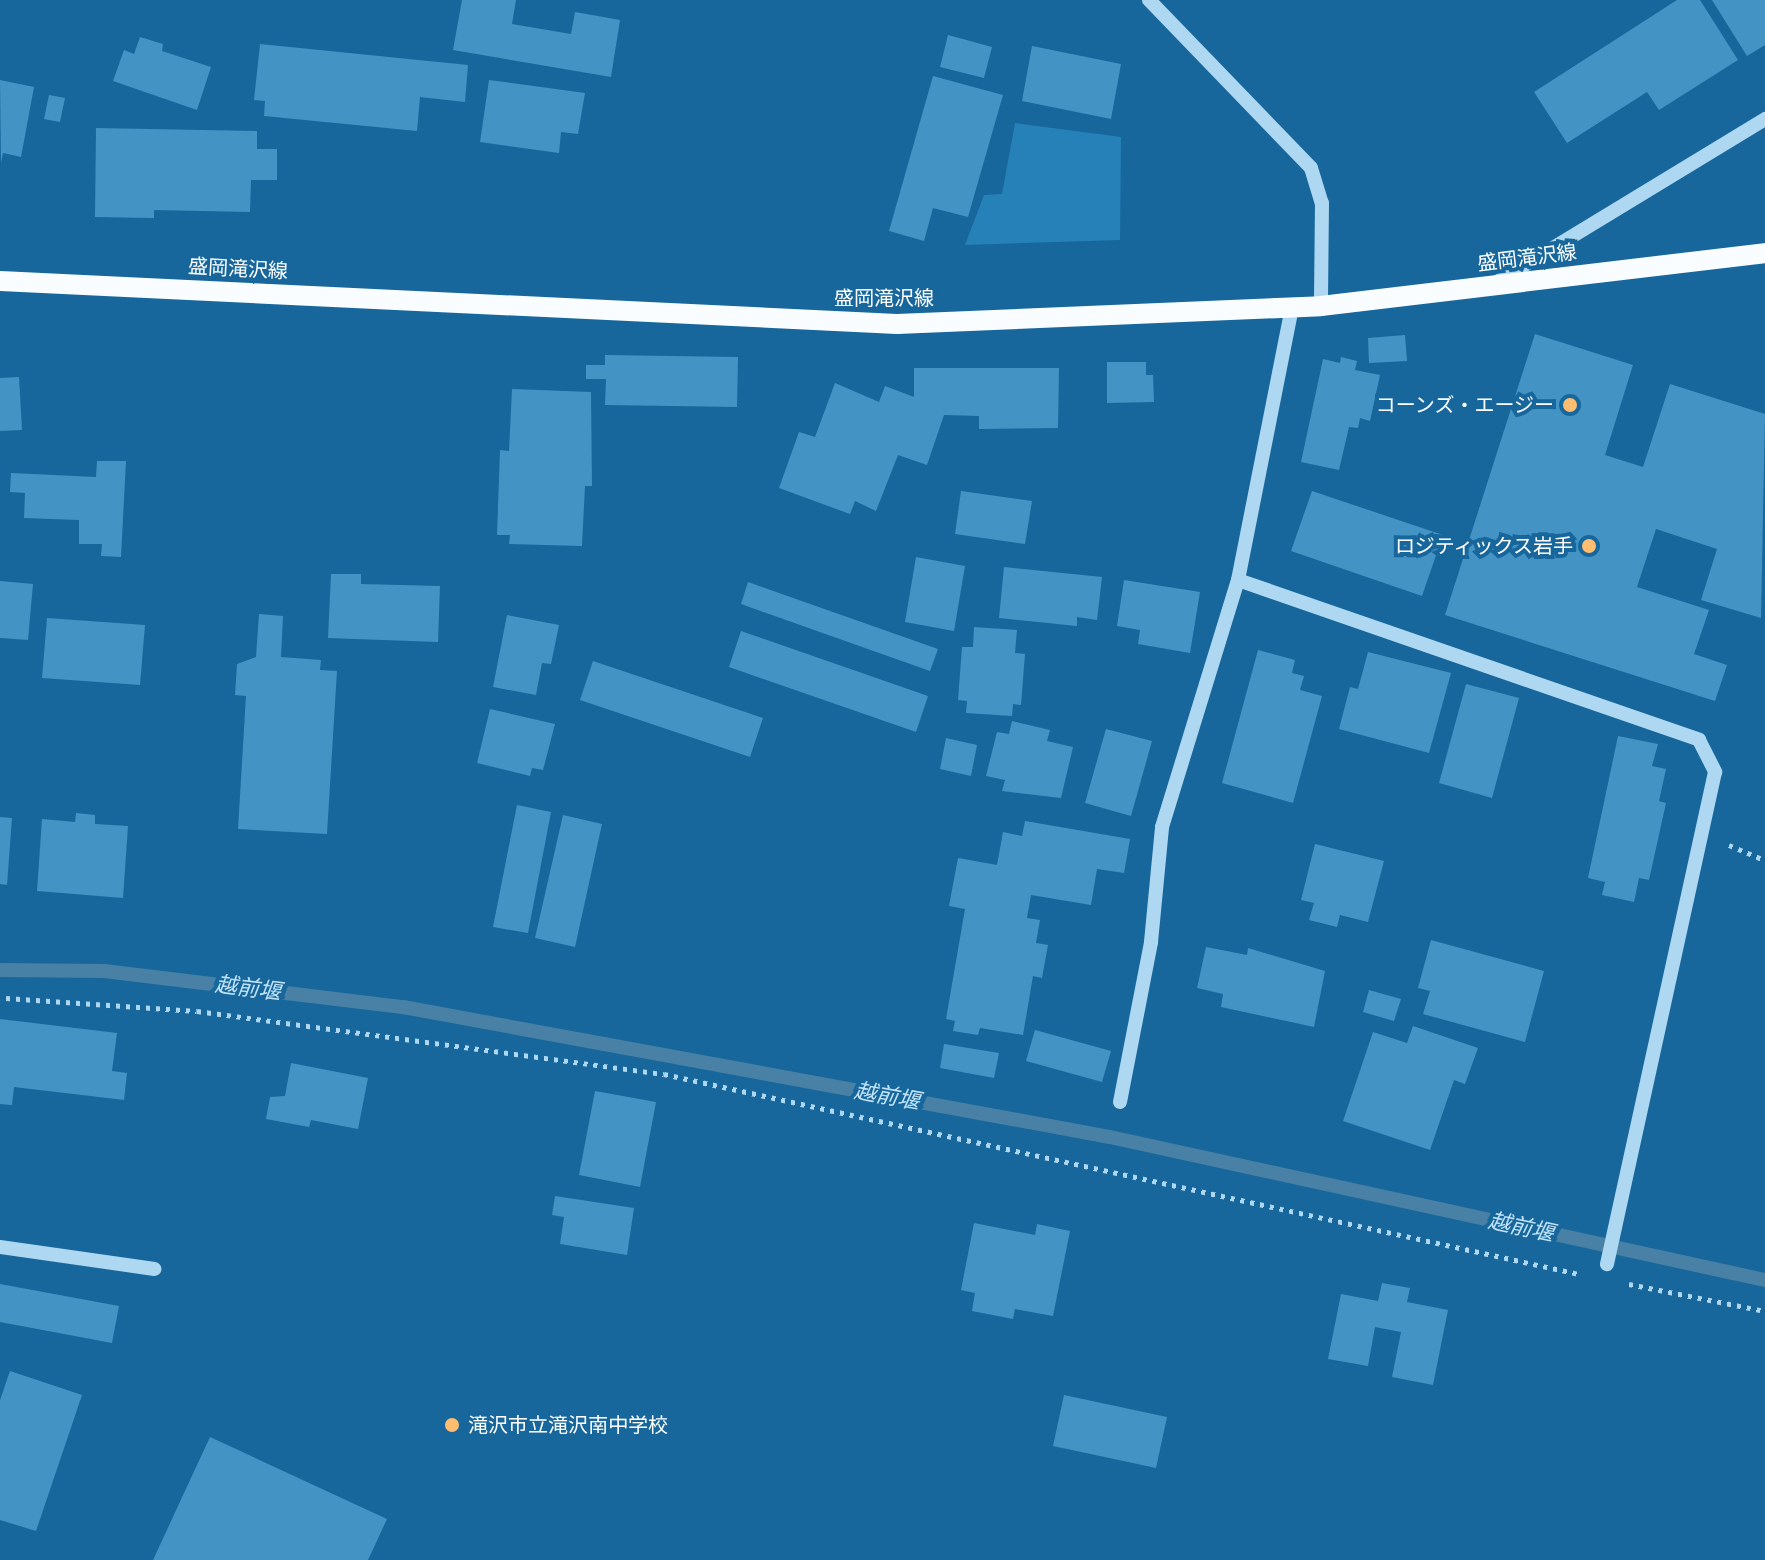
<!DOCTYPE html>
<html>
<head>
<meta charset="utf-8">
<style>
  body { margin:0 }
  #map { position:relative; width:1765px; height:1560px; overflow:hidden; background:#17679c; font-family:"Fira Sans","Noto Sans JP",sans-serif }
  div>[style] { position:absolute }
  .green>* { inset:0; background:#2681b9 }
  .stream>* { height:14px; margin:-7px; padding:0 7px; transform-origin:7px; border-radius:7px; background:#4980a5 }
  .building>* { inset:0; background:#4493c5 }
  .path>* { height:5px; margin-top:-2.5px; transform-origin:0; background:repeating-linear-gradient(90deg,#aed8f2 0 4px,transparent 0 10px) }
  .minor>* { height:14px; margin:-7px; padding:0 7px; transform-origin:7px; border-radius:7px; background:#aed8f2 }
  .major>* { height:20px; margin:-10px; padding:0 10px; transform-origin:10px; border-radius:10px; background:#f9fdff }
  .dots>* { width:22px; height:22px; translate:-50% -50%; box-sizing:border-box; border:4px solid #17679c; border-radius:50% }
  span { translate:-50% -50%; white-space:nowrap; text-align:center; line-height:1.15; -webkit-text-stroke:8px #17679c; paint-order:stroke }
  .street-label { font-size:20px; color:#fff }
  .poi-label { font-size:20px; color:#fff }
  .right { translate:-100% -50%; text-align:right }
  .left { translate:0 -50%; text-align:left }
  .water-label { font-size:22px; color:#c2e4fa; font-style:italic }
</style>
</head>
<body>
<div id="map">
  <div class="green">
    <div style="clip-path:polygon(1015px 123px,1121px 137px,1120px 240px,965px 245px,984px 195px,1002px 194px)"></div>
  </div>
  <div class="stream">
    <div style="left:0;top:970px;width:104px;rotate:0.6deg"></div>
    <div style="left:104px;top:971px;width:301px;rotate:6.9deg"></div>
    <div style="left:403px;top:1007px;width:719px;rotate:10.42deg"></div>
    <div style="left:1110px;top:1137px;width:670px;rotate:12.32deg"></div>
  </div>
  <div class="building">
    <div style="clip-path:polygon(462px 0,516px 0,512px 24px,571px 34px,575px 12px,620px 20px,611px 77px,453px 50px)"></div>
    <div style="clip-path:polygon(1677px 0,1700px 0,1738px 60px,1659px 110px,1647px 92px,1567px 143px,1534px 92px)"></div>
    <div style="clip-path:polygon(1712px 0,1765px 0,1765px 45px,1747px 56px)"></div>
    <div style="clip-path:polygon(948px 35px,992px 47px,984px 78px,940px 67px)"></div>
    <div style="clip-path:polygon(140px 37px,163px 44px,162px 51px,211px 67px,197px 110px,113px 81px,124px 50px,134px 54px)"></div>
    <div style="clip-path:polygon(260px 44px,468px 65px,465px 102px,420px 97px,417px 131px,264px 116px,265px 101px,254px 100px)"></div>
    <div style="clip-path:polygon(1032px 46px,1121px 64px,1111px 119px,1022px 101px)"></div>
    <div style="clip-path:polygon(933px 76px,1003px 95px,968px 217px,933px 208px,924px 241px,889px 231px)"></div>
    <div style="clip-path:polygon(0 80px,34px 87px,21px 157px,3px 153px,1px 163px)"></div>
    <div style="clip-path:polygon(489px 80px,585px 93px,578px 134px,561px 132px,559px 153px,480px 142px)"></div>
    <div style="clip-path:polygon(49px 95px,65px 98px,60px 122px,44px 119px)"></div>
    <div style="clip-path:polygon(96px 128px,257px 131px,257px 149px,277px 149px,277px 180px,251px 180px,250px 212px,154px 210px,154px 218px,95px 217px)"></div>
    <div style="clip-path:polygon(1535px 334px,1633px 365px,1605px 455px,1643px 467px,1670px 384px,1765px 414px,1761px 618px,1701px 600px,1717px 549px,1656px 529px,1637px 587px,1709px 610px,1694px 654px,1727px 665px,1715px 701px,1445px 615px)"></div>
    <div style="clip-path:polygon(1405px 335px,1407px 361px,1369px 363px,1368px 338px)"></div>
    <div style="clip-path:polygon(605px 355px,738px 357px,737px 407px,605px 405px,606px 379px,586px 379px,586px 365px,605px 365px)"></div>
    <div style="clip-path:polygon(1341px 357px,1357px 361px,1355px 370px,1380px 375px,1370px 421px,1360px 418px,1358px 428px,1349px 427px,1339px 470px,1301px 462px,1323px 359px,1340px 363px)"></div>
    <div style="clip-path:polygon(1107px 362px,1146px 362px,1146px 375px,1153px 375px,1154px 402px,1107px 403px)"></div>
    <div style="clip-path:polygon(914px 368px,1059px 368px,1058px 428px,979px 429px,979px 416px,944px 415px,927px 465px,898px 455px,876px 511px,855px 501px,850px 514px,779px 488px,799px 432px,815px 437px,835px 383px,879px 402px,885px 386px,914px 397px)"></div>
    <div style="clip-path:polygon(19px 377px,22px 430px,0 431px,0 378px)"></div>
    <div style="clip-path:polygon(512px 389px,591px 392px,592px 486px,585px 486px,582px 546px,509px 544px,510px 535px,497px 535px,500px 450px,509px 451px)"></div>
    <div style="clip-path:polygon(97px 461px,126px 461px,121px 557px,101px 556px,102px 544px,79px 544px,79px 520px,24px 518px,25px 493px,10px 492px,11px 473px,96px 477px)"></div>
    <div style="clip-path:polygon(961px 491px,1032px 501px,1025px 544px,955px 534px)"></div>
    <div style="clip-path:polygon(1312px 491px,1443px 535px,1422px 596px,1291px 551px)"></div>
    <div style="clip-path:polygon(916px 557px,965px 566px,954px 631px,905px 622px)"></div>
    <div style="clip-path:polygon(1004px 567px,1102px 577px,1097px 620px,1077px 617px,1077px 626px,999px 618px)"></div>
    <div style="clip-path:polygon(331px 574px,361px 574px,361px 584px,440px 586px,438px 642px,328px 638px)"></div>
    <div style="clip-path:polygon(1124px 580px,1200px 592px,1190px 653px,1138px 644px,1140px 630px,1117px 626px)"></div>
    <div style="clip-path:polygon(0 581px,33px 584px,28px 640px,0 638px)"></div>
    <div style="clip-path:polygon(748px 582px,938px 649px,930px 671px,741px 604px)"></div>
    <div style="clip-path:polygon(259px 614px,283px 616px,281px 657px,321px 660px,320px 670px,337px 671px,327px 834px,238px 829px,246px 696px,235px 695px,237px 664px,256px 657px)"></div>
    <div style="clip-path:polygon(507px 615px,559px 625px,551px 664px,542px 663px,536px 695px,493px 687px)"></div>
    <div style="clip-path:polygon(47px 618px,145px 625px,140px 685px,42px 678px)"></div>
    <div style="clip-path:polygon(974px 627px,1017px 630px,1015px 653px,1025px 654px,1021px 705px,1013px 704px,1012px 716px,966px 713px,967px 701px,958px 700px,962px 647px,973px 647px)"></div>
    <div style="clip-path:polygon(741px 631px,928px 696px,916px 732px,729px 667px)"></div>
    <div style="clip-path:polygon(1258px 650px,1295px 660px,1292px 673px,1304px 676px,1300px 690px,1322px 696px,1293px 803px,1222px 783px)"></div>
    <div style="clip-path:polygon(1368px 652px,1451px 673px,1429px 753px,1339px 729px,1350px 687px,1358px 689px)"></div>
    <div style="clip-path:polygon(593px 661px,763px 718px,750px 757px,580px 700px)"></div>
    <div style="clip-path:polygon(1466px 684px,1519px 698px,1492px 798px,1439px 783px)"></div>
    <div style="clip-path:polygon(490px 709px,555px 724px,543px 770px,532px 768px,530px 776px,477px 763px)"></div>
    <div style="clip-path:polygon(1012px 721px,1050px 730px,1047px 741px,1073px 747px,1061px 798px,1002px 791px,1005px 780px,986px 776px,997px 732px,1009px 734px)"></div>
    <div style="clip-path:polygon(1106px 729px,1152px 741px,1131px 816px,1085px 803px)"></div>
    <div style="clip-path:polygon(1618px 736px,1658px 744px,1652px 766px,1666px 769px,1659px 801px,1666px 803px,1649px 880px,1639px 878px,1634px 902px,1602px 895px,1605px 882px,1588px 878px)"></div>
    <div style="clip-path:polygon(946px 738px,977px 745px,971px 776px,940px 769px)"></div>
    <div style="clip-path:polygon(517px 805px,551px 812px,528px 933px,493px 927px)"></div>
    <div style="clip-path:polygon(76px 813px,95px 815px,95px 824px,128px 826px,123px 898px,37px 891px,42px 819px,75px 822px)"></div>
    <div style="clip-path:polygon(563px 815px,602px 824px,575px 947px,535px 938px)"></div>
    <div style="clip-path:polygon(0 817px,12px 818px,7px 885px,0 884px)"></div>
    <div style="clip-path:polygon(1025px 821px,1130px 839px,1124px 873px,1097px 869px,1091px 905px,1031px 895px,1027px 918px,1040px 920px,1036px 943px,1048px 945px,1042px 978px,1033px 976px,1023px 1035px,980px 1028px,978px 1035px,953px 1031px,955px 1021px,946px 1019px,965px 909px,949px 906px,958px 858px,997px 865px,1003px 832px,1022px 836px)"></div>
    <div style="clip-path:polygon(1315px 844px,1384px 861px,1368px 922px,1340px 915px,1337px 927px,1309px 920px,1314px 903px,1301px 900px)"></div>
    <div style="clip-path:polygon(1431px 940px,1544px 971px,1525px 1042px,1423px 1014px,1430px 991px,1418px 988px)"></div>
    <div style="clip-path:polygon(1206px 947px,1247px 955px,1248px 948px,1325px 971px,1314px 1027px,1221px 1007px,1223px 994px,1197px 988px)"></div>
    <div style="clip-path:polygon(1369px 990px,1401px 999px,1394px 1021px,1363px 1012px)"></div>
    <div style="clip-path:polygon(0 1019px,117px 1033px,112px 1071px,127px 1073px,124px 1100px,14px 1087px,12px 1105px,0 1104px)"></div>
    <div style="clip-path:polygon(1413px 1026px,1478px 1048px,1465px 1084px,1454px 1080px,1430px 1150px,1343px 1121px,1373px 1032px,1407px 1043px)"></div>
    <div style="clip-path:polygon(1035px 1030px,1111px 1051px,1102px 1082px,1026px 1061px)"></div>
    <div style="clip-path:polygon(944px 1044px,999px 1053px,994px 1078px,940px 1068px)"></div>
    <div style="clip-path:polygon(291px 1063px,368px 1078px,358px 1129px,311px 1120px,309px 1127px,266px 1119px,270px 1097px,285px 1096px)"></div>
    <div style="clip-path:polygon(595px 1091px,656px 1102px,640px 1187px,579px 1175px)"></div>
    <div style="clip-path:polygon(555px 1196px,634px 1208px,627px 1255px,560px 1244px,564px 1217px,552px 1215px)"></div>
    <div style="clip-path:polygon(974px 1223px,1035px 1235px,1037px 1224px,1070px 1231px,1053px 1316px,1015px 1309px,1013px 1319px,972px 1311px,975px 1293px,961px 1290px)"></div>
    <div style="clip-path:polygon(1382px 1283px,1410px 1288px,1407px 1302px,1448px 1310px,1433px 1385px,1392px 1377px,1401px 1332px,1375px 1327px,1368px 1366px,1328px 1359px,1341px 1294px,1378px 1301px)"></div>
    <div style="clip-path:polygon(0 1284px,119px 1306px,112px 1343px,0 1322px)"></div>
    <div style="clip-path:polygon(10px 1371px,82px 1395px,36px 1531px,0 1520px,0 1400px)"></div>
    <div style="clip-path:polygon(1064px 1395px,1167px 1417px,1156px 1468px,1053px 1446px)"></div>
    <div style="clip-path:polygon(210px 1437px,387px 1519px,368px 1560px,153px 1560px)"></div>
  </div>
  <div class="path">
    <div style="left:1729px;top:845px;width:39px;rotate:23deg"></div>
    <div style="left:6px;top:998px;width:191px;rotate:3.9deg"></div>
    <div style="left:197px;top:1011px;width:471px;rotate:7.7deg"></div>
    <div style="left:664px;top:1074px;width:937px;rotate:12.33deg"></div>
    <div style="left:1629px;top:1284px;width:139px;rotate:11.2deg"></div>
  </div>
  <div class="minor">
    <div style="left:1149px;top:0;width:233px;rotate:46deg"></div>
    <div style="left:1311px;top:168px;width:37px;rotate:73deg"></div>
    <div style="left:1322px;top:203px;width:103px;rotate:90.6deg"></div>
    <div style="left:1497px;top:282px;width:314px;rotate:-31.3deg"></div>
    <div style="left:1238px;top:580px;width:488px;rotate:19.1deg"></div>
    <div style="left:1699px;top:740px;width:36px;rotate:63deg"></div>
    <div style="left:1715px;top:772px;width:504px;rotate:102.38deg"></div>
    <div style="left:1120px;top:1102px;width:163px;rotate:-79deg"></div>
    <div style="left:1151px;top:942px;width:116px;rotate:-84.5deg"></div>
    <div style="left:1162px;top:827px;width:258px;rotate:-72.9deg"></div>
    <div style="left:1238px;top:580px;width:277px;rotate:-78.8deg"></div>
    <div style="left:0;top:1247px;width:156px;rotate:8.1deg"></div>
  </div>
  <div class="major">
    <div style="left:0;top:281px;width:898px;rotate:2.74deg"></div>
    <div style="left:897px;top:324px;width:424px;rotate:-2.4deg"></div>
    <div style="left:1321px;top:306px;width:447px;rotate:-6.8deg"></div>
  </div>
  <div class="dots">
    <div style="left:1570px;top:405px;background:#ffbe6f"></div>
    <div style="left:1589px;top:546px;background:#ffbe6f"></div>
    <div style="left:452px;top:1425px;background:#ffbe6f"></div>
  </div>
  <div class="street-label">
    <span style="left:1527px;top:258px;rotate:-7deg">盛岡滝沢線</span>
    <span style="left:238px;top:269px;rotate:3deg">盛岡滝沢線</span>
    <span style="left:884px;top:298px">盛岡滝沢線</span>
  </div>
  <div class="poi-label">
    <span class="right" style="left:1554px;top:405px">コーンズ・エージー</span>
    <span class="right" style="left:1573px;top:546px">ロジティックス岩手</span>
    <span class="left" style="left:468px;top:1425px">滝沢市立滝沢南中学校</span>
  </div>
  <div class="water-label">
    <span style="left:248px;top:988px;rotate:7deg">越前堰</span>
    <span style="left:887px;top:1096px;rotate:10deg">越前堰</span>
    <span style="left:1521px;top:1227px;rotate:12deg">越前堰</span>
  </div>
</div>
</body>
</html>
